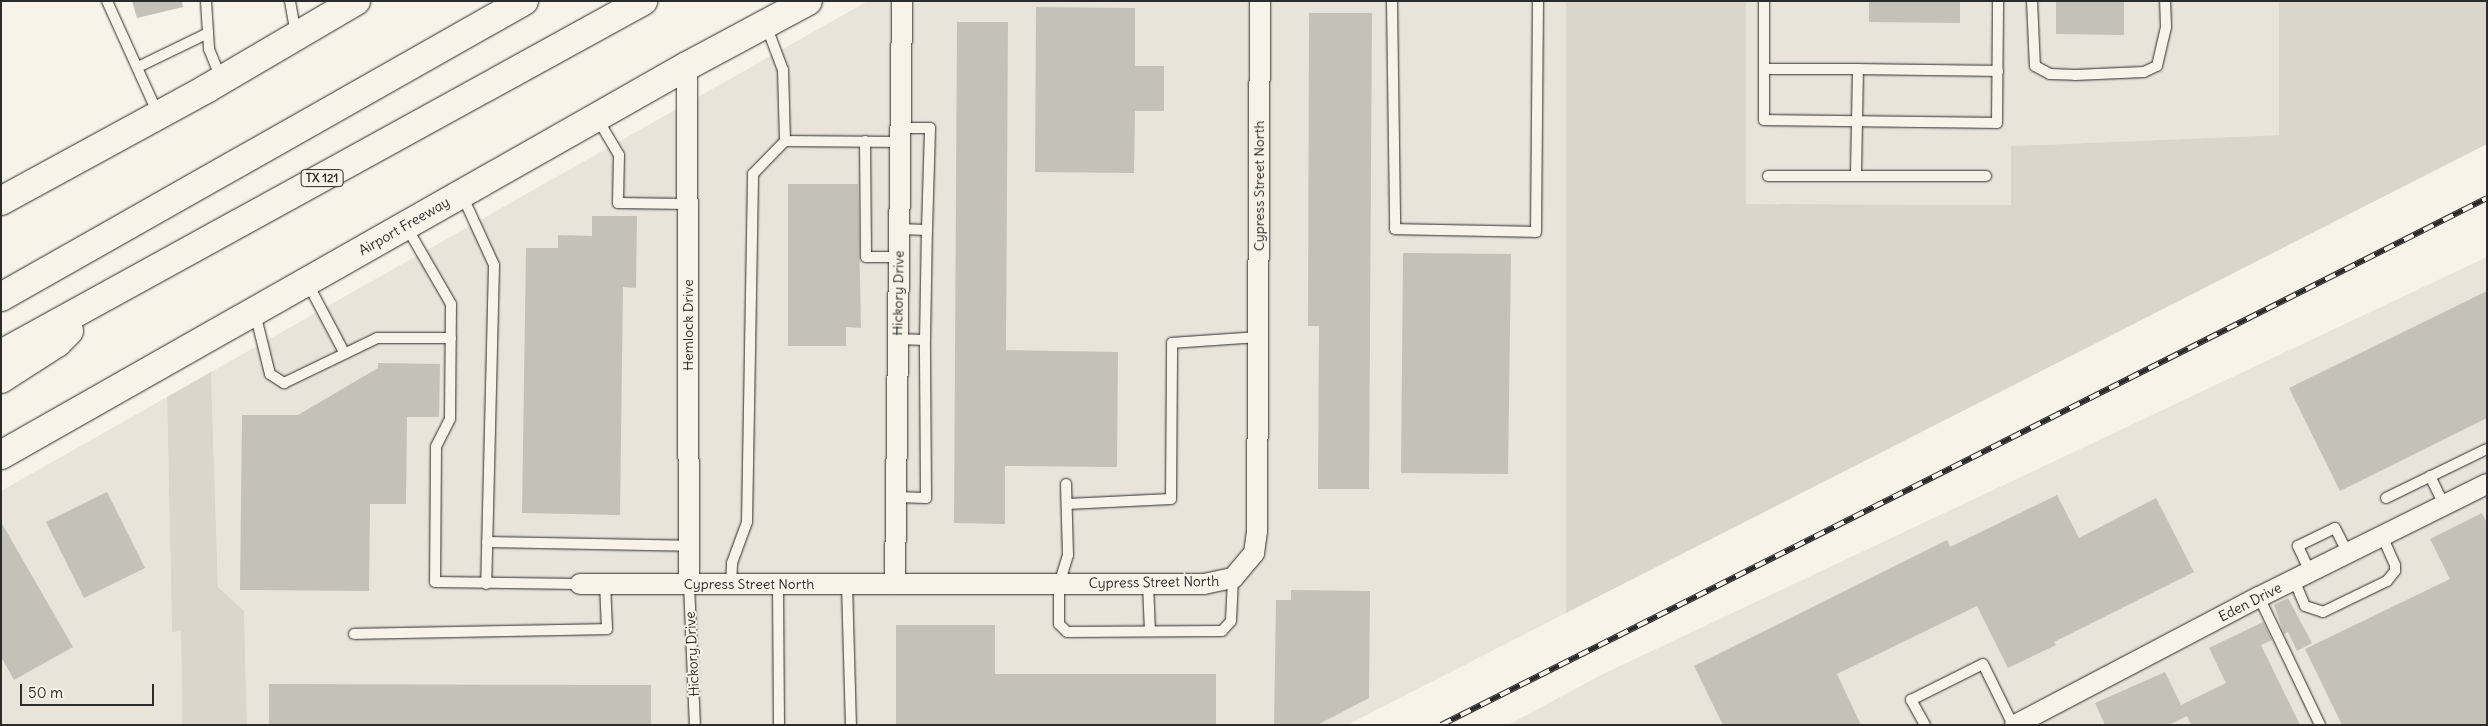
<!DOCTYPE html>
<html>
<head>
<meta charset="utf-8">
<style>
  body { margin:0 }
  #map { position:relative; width:2488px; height:726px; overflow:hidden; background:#f7f3e8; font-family:Delius,sans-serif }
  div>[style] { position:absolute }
  .built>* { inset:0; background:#e8e4da }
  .green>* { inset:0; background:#dad6cc }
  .building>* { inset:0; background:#c4c1b9 }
  .roads { filter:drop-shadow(0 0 1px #2b2b2b) drop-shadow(0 0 1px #2b2b2b) }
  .lane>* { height:10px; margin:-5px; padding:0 5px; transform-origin:5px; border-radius:5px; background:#f7f3e8 }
  .street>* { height:20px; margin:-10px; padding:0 10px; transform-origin:10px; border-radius:10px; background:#f7f3e8 }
  .secondary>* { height:28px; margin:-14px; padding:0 14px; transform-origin:14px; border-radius:14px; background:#f7f3e8 }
  .highway>* { height:28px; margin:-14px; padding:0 14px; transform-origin:14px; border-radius:14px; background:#f7f3e8 }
  .rail>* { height:5.5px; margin-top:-2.75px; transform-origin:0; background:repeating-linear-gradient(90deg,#f7f3e8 0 11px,#2b2b2b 0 22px); box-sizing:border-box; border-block:1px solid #2b2b2b }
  span { translate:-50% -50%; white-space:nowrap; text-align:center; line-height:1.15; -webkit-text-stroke:4px #f7f3e8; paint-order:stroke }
  .shield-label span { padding:1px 4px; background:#f7f3e8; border:1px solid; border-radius:4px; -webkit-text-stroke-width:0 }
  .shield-label { font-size:12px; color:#2b2b2b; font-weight:700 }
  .street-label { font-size:14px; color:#2b2b2b }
  .frame { position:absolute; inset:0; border:2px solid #2b2b2b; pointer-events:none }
  .scale { position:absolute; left:20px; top:684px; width:134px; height:22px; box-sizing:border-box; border:2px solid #2b2b2b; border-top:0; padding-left:6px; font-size:15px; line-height:18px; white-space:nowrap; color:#2b2b2b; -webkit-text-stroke:4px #f7f3e8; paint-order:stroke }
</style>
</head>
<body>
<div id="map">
  <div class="built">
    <div style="clip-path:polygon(868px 1px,1566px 1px,1566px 613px,1347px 725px,247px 725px,244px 611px,218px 587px,211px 372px)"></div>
    <div style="clip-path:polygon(1746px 1px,2279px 1px,2279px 135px,2011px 146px,2011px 205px,1746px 204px)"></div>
    <div style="clip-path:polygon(2487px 257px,2487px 725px,1508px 725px,1603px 674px)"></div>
    <div style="clip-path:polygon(167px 397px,172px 631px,181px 630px,182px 725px,1px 725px,1px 491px)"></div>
  </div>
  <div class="green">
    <div style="clip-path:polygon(1566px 1px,1746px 1px,1746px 204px,2011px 205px,2011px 146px,2279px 135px,2279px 1px,2487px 1px,2487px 144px,1566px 613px)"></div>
    <div style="clip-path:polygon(211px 372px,218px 587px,244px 611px,247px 725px,182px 725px,181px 631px,172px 632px,167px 397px)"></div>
  </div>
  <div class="building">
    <div style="clip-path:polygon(132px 1px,182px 1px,183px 7px,137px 18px)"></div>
    <div style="clip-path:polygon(1869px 1px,1960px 1px,1960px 23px,1869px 22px)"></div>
    <div style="clip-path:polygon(2056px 1px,2124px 1px,2124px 35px,2056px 34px)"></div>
    <div style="clip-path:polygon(1036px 7px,1135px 8px,1135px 66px,1164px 66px,1164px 111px,1135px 111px,1134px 173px,1035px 172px)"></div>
    <div style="clip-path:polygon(1309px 13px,1372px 13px,1369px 489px,1318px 489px,1319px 326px,1308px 326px)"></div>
    <div style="clip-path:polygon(957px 22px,1008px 22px,1006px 350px,1118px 352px,1117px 467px,1005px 466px,1005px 524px,954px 523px)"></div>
    <div style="clip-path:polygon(788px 184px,858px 184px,861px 328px,846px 327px,846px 346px,788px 346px)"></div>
    <div style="clip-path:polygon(592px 216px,637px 216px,636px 288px,623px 287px,620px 515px,522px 513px,526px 248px,558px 248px,558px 235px,592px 236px)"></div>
    <div style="clip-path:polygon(1403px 253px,1511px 254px,1508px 474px,1401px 473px)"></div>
    <div style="clip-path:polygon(2487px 291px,2487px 418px,2340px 491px,2289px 388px)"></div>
    <div style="clip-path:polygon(378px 363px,440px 364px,439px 417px,407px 417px,406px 504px,370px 504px,369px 591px,240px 590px,242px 415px,298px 415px,378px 368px)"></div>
    <div style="clip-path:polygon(107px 492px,145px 568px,84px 598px,46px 522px)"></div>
    <div style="clip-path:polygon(2057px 495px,2079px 538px,2156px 498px,2194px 572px,2054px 642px,2056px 645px,2008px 668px,1977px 606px,1837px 674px,1861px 725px,1723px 725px,1694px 666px,1947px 540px,1950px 547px)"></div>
    <div style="clip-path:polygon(2482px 513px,2487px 523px,2487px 725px,2342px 725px,2305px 649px,2450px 579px,2430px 539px)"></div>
    <div style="clip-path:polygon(1px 522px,73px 647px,14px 680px,1px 657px)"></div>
    <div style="clip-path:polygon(1291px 590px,1370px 591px,1369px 698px,1317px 725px,1274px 725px,1276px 600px,1291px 600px)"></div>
    <div style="clip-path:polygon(2288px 598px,2312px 643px,2297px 651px,2288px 632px,2284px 634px,2274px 605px)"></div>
    <div style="clip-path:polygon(2263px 622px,2272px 640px,2261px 645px,2300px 725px,2191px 725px,2187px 716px,2169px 725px,2105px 725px,2095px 703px,2165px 672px,2181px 705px,2226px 683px,2209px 648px)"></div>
    <div style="clip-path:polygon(896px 625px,995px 625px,995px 674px,1216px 674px,1216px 725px,896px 725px)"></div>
    <div style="clip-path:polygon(269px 684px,651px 685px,651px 725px,269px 725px)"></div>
  </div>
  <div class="roads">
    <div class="lane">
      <div style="left:107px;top:1px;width:124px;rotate:65.7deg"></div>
      <div style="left:206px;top:1px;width:48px;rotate:86.4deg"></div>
      <div style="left:209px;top:49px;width:31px;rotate:68deg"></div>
      <div style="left:290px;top:1px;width:35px;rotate:80deg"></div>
      <div style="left:1392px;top:1px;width:228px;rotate:89.2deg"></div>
      <div style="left:1395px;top:229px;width:141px;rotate:1.2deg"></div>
      <div style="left:1536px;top:232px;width:231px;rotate:-89.5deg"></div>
      <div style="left:1764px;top:1px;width:119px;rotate:90deg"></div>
      <div style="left:1764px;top:120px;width:233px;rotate:0.7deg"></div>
      <div style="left:1997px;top:123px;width:122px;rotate:-89.5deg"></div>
      <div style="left:2032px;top:1px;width:65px;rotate:87.4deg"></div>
      <div style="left:2035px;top:66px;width:17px;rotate:28deg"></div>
      <div style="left:2050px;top:74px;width:25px;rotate:2deg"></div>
      <div style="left:2075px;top:75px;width:69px;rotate:-2.5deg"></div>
      <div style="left:2144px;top:72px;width:14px;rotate:-25deg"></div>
      <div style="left:2157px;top:66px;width:40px;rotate:-77deg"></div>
      <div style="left:2166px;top:27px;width:26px;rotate:-92deg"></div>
      <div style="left:766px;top:25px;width:48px;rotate:69.3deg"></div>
      <div style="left:783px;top:70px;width:71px;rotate:88.4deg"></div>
      <div style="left:785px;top:141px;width:114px;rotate:0.5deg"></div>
      <div style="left:138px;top:67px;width:78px;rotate:-25.9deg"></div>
      <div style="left:1765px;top:69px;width:93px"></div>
      <div style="left:1858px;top:69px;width:107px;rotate:91.1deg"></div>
      <div style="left:1858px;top:69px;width:140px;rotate:0.8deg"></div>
      <div style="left:597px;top:118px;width:43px;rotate:59.3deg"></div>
      <div style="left:619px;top:155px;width:48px;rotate:91.2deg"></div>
      <div style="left:618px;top:203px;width:70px;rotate:0.8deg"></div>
      <div style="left:865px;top:141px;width:116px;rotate:89.5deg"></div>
      <div style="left:866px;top:257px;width:32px"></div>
      <div style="left:1768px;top:176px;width:218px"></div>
      <div style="left:462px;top:195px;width:77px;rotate:65.4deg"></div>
      <div style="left:494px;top:265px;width:319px;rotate:91.4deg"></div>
      <div style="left:406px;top:226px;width:90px;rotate:60deg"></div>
      <div style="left:451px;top:304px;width:115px;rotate:90.5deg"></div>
      <div style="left:450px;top:419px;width:31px;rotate:117deg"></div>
      <div style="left:436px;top:447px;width:135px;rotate:90.4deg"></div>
      <div style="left:435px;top:582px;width:145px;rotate:0.8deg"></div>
      <div style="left:899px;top:229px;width:28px;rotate:2deg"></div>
      <div style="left:927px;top:230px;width:102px;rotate:-88.3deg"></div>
      <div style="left:930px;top:128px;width:30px;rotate:180deg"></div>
      <div style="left:307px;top:282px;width:81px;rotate:62.2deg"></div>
      <div style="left:255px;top:313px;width:63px;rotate:76.2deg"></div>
      <div style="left:270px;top:374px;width:17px;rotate:33deg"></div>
      <div style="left:284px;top:383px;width:103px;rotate:-25.8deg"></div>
      <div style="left:377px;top:338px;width:74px"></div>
      <div style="left:925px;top:340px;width:110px;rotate:-89deg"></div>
      <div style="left:2430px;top:476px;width:32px;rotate:64deg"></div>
      <div style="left:1066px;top:484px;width:71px;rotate:88.4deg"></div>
      <div style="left:1068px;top:555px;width:30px;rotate:107deg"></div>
      <div style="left:1059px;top:584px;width:40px;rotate:90deg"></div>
      <div style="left:1059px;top:624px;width:11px;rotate:45deg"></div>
      <div style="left:1067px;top:632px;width:155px;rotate:-0.4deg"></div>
      <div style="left:1222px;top:631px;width:13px;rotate:-48deg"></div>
      <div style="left:1231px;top:621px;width:43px;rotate:-87.3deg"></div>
      <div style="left:896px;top:497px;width:30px;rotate:2deg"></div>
      <div style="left:926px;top:498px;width:158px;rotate:-90.4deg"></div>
      <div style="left:925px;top:340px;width:28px;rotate:-178deg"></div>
      <div style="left:2386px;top:498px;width:112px;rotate:-25.9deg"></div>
      <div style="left:1067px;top:504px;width:104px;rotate:-2.8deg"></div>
      <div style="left:1171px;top:499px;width:156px;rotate:-89.6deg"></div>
      <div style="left:1172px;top:343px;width:86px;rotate:-4deg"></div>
      <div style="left:487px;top:542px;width:201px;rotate:1.1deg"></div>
      <div style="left:2310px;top:572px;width:29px;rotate:-115deg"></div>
      <div style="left:2298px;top:546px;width:41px;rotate:-25.9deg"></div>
      <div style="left:2335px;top:528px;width:28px;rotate:63deg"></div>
      <div style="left:2294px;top:580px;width:28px;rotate:67deg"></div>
      <div style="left:2305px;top:606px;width:19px;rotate:18deg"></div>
      <div style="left:2323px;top:612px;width:71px;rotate:-25.8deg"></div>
      <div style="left:2387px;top:581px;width:13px;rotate:-51deg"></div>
      <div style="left:2395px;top:571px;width:6px;rotate:-90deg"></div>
      <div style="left:2395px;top:565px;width:32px;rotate:-114deg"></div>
      <div style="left:689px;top:584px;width:141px;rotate:87.6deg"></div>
      <div style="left:731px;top:584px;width:21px;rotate:-87deg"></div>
      <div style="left:732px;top:563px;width:44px;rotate:-69.9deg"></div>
      <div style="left:747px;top:522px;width:348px;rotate:-89deg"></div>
      <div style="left:753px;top:174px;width:46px;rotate:-45.9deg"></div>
      <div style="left:778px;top:584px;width:141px;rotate:89.6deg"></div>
      <div style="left:847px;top:584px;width:141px;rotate:88.4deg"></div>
      <div style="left:1148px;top:584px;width:47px;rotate:87.6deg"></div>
      <div style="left:2259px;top:597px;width:142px;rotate:64.5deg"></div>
      <div style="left:354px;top:634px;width:253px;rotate:-1.1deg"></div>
      <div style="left:607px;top:629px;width:45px;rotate:-92.5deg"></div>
      <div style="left:1925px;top:725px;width:29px;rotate:-119deg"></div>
      <div style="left:1911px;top:700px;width:80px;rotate:-26.6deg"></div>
      <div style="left:1983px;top:664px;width:68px;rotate:63.8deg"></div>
    </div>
    <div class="street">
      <div style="left:687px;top:66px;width:518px;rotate:89.78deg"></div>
      <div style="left:580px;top:584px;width:624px"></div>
      <div style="left:1204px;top:584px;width:30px;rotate:-12deg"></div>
      <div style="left:1233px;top:578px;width:33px;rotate:-50deg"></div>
      <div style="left:1254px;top:553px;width:22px;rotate:-82deg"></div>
      <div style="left:1257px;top:531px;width:530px;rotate:-89.68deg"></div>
      <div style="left:895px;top:584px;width:583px;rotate:-89.31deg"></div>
      <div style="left:2015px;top:725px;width:276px;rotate:-27.7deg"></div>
      <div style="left:2259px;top:597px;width:254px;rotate:-26.4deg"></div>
    </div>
    <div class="secondary">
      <div style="left:1px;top:201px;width:234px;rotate:-28.6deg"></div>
      <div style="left:206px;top:89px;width:174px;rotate:-30.4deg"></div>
      <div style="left:1px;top:455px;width:789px;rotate:-29.56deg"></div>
      <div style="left:687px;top:66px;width:137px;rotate:-28.2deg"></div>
    </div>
    <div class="highway">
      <div style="left:1px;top:297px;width:601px;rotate:-29.51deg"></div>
      <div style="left:1px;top:354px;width:733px;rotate:-28.8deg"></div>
      <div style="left:1px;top:379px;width:67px;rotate:-32.7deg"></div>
      <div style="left:57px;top:343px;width:17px;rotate:-45deg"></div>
    </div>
  </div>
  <div class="rail">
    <div style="left:1441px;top:725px;width:1171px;rotate:-26.74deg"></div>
  </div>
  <div class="shield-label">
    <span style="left:322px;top:178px">TX 121</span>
  </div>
  <div class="street-label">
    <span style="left:1259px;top:186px;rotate:-90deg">Cypress Street North</span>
    <span style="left:404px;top:226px;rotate:-30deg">Airport Freeway</span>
    <span style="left:898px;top:293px;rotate:-89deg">Hickory Drive</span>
    <span style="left:688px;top:325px;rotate:-90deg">Hemlock Drive</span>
    <span style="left:1154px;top:582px;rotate:-1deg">Cypress Street North</span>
    <span style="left:749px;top:584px">Cypress Street North</span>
    <span style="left:2250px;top:602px;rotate:-27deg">Eden Drive</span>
    <span style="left:692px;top:654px;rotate:-93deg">Hickory Drive</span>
  </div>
  <div class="frame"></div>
  <div class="scale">50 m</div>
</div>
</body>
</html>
